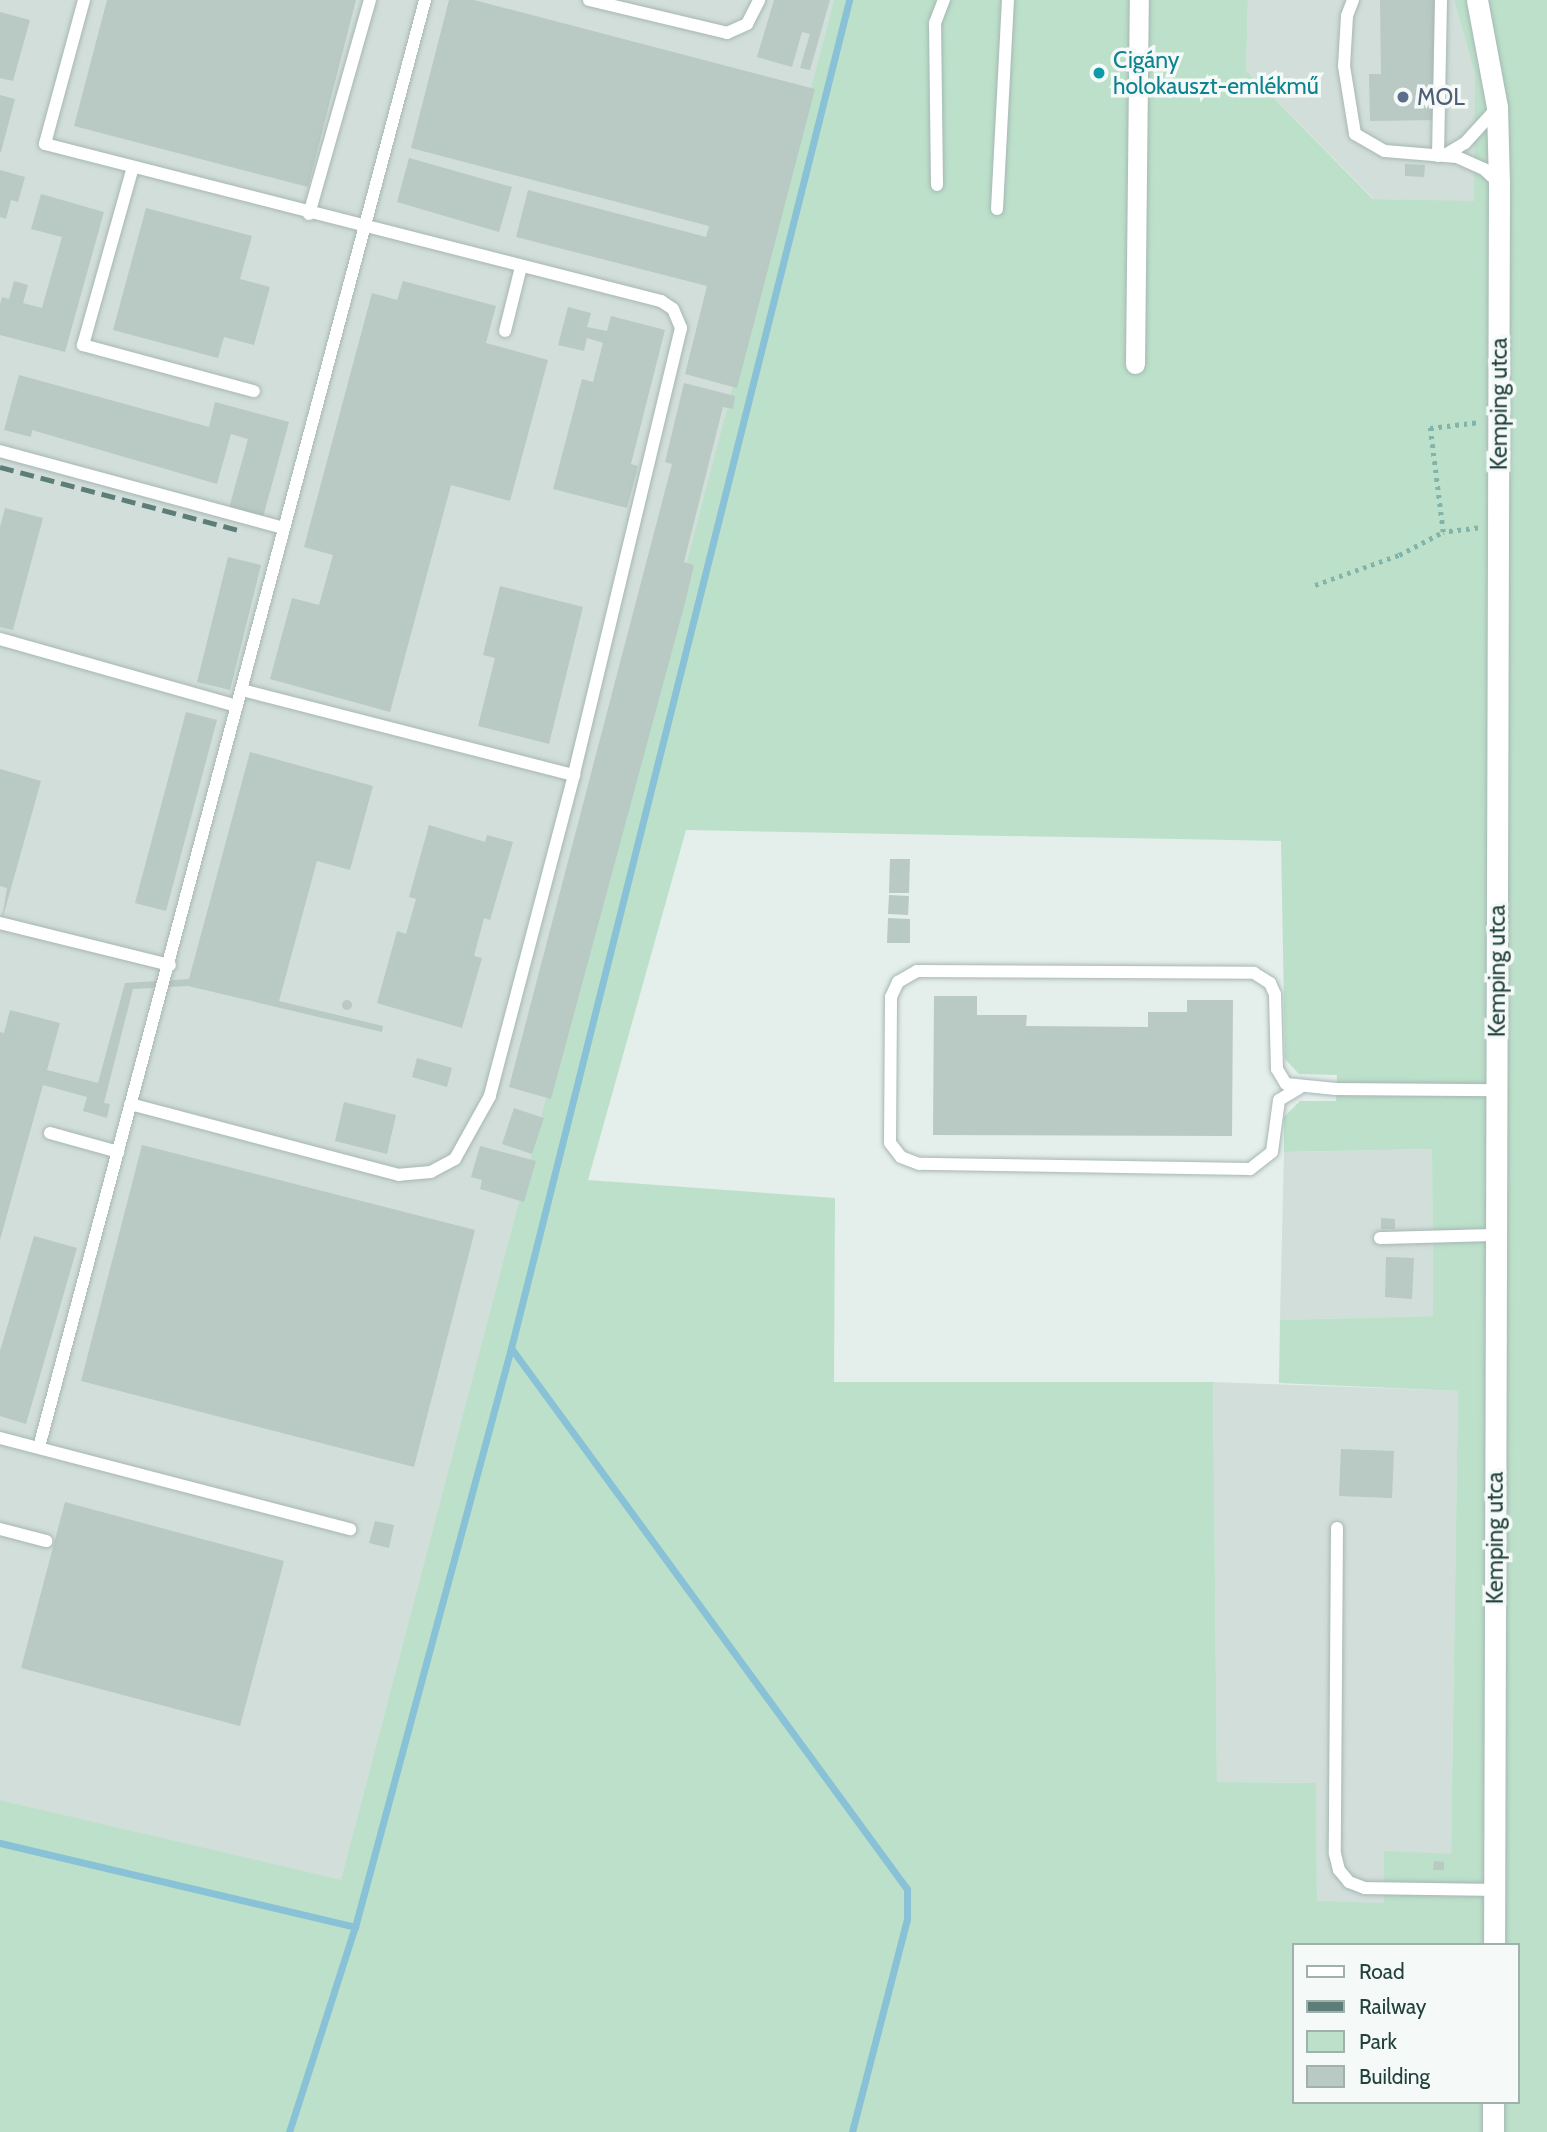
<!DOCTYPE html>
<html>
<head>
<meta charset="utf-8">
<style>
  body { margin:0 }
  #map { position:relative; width:1547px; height:2132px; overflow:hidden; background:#e4eeeb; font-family:Cabin,sans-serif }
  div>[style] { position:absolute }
  .built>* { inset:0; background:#d2deda }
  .green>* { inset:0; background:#bce0ca }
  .stream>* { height:7px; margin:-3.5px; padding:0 3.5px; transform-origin:3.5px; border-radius:3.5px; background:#89c2d6 }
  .building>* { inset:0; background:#b9c9c4 }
  .round { border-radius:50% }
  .path>* { height:4.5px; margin-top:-2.25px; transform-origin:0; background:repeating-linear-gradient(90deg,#83b4aa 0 3.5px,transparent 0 8.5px) }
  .roads { filter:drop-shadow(0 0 2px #a6b7b3) drop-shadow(0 0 2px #a6b7b3) }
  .service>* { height:12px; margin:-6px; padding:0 6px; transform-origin:6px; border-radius:6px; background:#fff }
  .pedestrian>* { height:19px; margin:-9.5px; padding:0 9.5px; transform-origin:9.5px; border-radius:9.5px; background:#fff }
  .secondary>* { height:21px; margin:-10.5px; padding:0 10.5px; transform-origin:10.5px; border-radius:10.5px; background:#fff }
  .rail>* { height:5px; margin-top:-2.5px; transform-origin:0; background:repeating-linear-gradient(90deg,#5d7d78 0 14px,transparent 0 21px) }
  .dots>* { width:19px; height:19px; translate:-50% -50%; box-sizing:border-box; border:4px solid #f5faf8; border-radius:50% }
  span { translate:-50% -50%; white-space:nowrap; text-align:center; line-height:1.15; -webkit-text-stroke:7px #f5faf8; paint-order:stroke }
  .culture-label { font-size:23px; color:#0d838f }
  .left { translate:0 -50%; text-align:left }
  .service-label { font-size:23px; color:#4e5e75 }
  .street-label { font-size:23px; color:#22413d }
  .legend { position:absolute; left:1292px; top:1943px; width:228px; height:161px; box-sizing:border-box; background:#f5faf8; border:2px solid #a1b0ad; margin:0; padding:9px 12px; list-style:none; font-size:21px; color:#22413d }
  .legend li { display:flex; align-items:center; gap:14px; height:35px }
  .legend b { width:35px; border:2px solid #a1b0ad }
</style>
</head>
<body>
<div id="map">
  <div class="built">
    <div style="clip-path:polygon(0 0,834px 0,341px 1881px,0 1800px)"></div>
    <div style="clip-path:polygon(1248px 0,1454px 0,1475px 74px,1475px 202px,1374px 199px,1246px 70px)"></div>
    <div style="clip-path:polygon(1432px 1149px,1433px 1316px,1280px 1320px,1284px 1152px)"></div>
    <div style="clip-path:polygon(1213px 1382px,1458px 1391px,1451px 1854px,1384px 1903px,1317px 1902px,1316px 1783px,1217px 1782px)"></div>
  </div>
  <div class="green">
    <div style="clip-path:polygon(evenodd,834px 0,1248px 0,1246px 70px,1373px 199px,1474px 201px,1475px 74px,1454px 0,1547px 0,1547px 2132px,0 2132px,0 1800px,341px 1880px,834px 0,686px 830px,1281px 841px,1285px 1059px,1299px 1074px,1337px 1075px,1336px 1101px,1300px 1101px,1284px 1117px,1284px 1152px,1432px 1149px,1433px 1316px,1280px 1320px,1279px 1383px,1458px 1391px,1451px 1854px,1384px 1851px,1384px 1903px,1317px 1901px,1316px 1783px,1217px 1782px,1213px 1382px,834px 1382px,835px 1198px,588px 1180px,686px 830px,834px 0,1293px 1945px,1517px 1945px,1517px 2102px,1293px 2102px,1293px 1945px)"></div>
  </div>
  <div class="stream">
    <div style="left:511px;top:1348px;width:670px;rotate:53.8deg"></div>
    <div style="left:907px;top:1889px;width:30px;rotate:90deg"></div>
    <div style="left:907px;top:1919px;width:220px;rotate:104.5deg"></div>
    <div style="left:0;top:1843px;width:365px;rotate:13.3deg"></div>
    <div style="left:289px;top:2132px;width:215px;rotate:-72.2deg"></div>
    <div style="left:355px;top:1927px;width:600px;rotate:-74.92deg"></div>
    <div style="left:511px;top:1348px;width:1390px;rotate:-75.92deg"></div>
  </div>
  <div class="building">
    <div style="clip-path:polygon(107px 0,356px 0,308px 187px,74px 126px)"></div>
    <div style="clip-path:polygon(449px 0,474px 0,815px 89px,737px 388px,685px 374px,707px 286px,516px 237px,528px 190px,706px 237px,709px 226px,411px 148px)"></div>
    <div style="clip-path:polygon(774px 0,830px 0,810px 70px,800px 68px,810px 34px,802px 32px,792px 67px,757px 57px)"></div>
    <div style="clip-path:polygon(1380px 0,1438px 0,1438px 120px,1370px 121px,1369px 74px,1381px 74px)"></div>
    <div style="clip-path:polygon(0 12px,30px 20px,13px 81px,0 78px)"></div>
    <div style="clip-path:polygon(0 95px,15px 99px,1px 152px,0 152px)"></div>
    <div style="clip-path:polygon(409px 158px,512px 187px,499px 232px,397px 202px)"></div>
    <div style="clip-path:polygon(1405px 164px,1425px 165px,1424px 177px,1405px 176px)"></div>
    <div style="clip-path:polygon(0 170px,25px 177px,18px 202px,11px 200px,6px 219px,0 217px)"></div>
    <div style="clip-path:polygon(41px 194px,104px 212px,65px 352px,0 335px,0 304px,2px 297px,9px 299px,14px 281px,28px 285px,23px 303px,42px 308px,62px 237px,31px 229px)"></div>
    <div style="clip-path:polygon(146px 208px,252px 236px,240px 279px,270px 287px,254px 345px,224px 337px,218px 358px,113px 330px)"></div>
    <div style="clip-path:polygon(403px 281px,496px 306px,486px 343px,548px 360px,510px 501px,451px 485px,390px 712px,270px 679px,292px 598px,319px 605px,333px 555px,304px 547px,372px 293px,397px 300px)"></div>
    <div style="clip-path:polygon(568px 307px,591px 313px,587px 327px,607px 331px,611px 316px,665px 330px,631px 464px,638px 466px,627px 508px,553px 489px,582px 379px,593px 382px,603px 343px,587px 338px,584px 351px,558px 345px)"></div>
    <div style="clip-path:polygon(19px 375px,209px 427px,215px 402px,289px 422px,263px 517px,229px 508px,248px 439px,231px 434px,217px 484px,32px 430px,31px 437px,4px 430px)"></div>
    <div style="clip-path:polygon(684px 383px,735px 396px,733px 409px,723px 407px,684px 562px,694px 565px,685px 603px,551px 1099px,509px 1087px,672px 464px,665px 462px)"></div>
    <div style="clip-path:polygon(5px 508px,43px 518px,13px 630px,0 627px,0 527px)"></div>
    <div style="clip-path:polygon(228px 557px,261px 565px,230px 690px,197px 682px)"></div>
    <div style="clip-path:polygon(500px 586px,583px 607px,549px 744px,478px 726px,495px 658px,483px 655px)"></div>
    <div style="clip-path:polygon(186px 712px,217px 720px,166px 911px,135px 903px)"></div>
    <div style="clip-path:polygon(250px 752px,373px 786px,350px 870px,317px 861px,279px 1001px,383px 1026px,382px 1032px,188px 986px,133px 989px,104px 1103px,110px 1104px,107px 1118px,83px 1111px,87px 1097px,43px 1085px,0 1240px,0 1032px,4px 1033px,10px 1010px,60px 1023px,47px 1070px,98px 1083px,125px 983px,189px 979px)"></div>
    <div style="clip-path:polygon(0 769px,41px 781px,1px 924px,7px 888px,0 886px)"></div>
    <div style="clip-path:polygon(429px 825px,485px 842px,487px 835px,513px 842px,490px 920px,484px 918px,474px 956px,482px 958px,462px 1028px,377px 1003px,397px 931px,406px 934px,416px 899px,409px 897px)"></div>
    <div style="clip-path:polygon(890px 859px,910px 859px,909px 893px,889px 893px)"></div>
    <div style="clip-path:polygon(889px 895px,909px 896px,908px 915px,888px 914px)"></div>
    <div style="clip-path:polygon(888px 918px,910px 919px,910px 943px,887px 943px)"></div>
    <div style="clip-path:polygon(934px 996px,977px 996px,977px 1015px,1027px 1015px,1026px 1026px,1148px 1027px,1148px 1012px,1187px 1012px,1187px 1000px,1233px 1000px,1232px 1136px,933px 1135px)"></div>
    <div class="round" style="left:342px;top:1000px;width:10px;height:10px"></div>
    <div style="clip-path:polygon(417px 1058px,452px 1068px,447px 1087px,412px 1077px)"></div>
    <div style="clip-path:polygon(344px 1102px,396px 1115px,387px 1154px,335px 1141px)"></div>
    <div style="clip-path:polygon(514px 1108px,544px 1118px,532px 1154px,502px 1144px)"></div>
    <div style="clip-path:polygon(142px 1145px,475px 1230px,414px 1467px,81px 1381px)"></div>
    <div style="clip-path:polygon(480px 1146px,536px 1161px,524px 1202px,480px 1189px,482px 1180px,471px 1177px)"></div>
    <div style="clip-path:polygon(1381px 1218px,1395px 1219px,1395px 1229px,1381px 1229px)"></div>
    <div style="clip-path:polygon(34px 1236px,77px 1248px,26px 1424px,0 1416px,0 1351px)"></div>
    <div style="clip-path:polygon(1386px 1257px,1414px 1258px,1412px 1299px,1385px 1297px)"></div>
    <div style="clip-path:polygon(1341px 1449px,1394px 1451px,1392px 1498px,1339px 1496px)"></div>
    <div style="clip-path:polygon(65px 1502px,284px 1561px,240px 1726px,21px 1668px)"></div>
    <div style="clip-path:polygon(375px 1521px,394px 1525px,389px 1548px,369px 1543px)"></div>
    <div style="clip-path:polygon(1434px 1861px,1444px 1862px,1444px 1870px,1433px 1870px)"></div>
  </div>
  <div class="path">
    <div style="left:1478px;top:528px;width:35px;rotate:173deg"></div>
    <div style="left:1443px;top:532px;width:105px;rotate:-97.1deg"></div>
    <div style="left:1430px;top:428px;width:50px;rotate:-6.8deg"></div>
    <div style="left:1315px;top:585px;width:89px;rotate:-19.7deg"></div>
    <div style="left:1399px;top:555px;width:50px;rotate:-27.6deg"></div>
  </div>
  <div class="roads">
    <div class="service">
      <div style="left:84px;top:0;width:149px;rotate:105.2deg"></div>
      <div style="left:45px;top:144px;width:636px;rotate:14.3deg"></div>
      <div style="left:661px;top:301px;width:14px;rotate:34deg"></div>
      <div style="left:673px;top:309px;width:21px;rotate:67deg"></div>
      <div style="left:681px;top:328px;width:460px;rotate:103.5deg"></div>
      <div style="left:574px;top:775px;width:332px;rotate:104.7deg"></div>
      <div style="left:490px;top:1096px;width:72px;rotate:119.1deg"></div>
      <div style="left:455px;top:1159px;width:27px;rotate:152deg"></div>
      <div style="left:431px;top:1172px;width:32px;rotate:175deg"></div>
      <div style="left:399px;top:1175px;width:278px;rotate:-165.2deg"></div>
      <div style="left:589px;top:0;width:142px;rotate:13.4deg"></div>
      <div style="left:727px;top:33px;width:22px;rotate:-24deg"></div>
      <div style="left:747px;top:24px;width:27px;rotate:-63deg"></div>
      <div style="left:1353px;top:0;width:17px;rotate:111deg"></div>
      <div style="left:1347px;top:16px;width:50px;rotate:93.4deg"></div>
      <div style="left:1344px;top:66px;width:69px;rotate:80.8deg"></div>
      <div style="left:1355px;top:134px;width:34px;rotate:30deg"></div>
      <div style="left:1385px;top:151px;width:72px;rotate:4.8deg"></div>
      <div style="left:1457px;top:157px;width:30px;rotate:24deg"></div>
      <div style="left:1484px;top:169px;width:21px;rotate:43deg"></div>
      <div style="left:1445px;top:155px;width:23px;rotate:-31deg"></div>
      <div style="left:1465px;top:143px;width:46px;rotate:-47.6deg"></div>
      <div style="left:1438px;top:156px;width:156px;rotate:-88.9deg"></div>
      <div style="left:133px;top:167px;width:185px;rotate:105.7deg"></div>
      <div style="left:83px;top:345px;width:177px;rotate:15.1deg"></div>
      <div style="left:937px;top:185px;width:162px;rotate:-90.7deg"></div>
      <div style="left:935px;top:23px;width:25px;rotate:-69deg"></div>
      <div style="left:997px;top:209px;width:209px;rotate:-87deg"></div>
      <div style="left:309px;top:214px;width:223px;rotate:-74.1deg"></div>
      <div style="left:505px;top:331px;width:66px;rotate:-76deg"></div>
      <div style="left:0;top:451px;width:294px;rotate:15.2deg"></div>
      <div style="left:0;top:639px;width:246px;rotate:15.8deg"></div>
      <div style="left:242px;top:690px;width:343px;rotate:14.4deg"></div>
      <div style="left:0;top:923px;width:175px;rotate:13.9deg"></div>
      <div style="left:1299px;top:1088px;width:23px;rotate:149deg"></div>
      <div style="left:1279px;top:1100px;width:52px;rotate:97.7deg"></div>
      <div style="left:1272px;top:1152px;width:28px;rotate:142deg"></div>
      <div style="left:1250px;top:1169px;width:331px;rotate:-179.1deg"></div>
      <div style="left:919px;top:1164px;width:19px;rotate:-159deg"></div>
      <div style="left:901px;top:1157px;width:18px;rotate:-128deg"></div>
      <div style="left:890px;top:1143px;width:146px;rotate:-89.6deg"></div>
      <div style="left:891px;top:997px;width:17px;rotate:-65deg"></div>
      <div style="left:898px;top:982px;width:22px;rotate:-30deg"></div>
      <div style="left:917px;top:971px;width:337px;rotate:0.3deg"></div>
      <div style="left:1254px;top:973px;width:19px;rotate:32deg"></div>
      <div style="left:1270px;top:983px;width:12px;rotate:66deg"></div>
      <div style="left:1275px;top:994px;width:75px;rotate:88.5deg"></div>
      <div style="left:1277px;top:1069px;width:17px;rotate:59deg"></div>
      <div style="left:1286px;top:1084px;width:50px;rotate:5.7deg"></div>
      <div style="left:1336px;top:1089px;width:161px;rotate:0.4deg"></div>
      <div style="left:50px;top:1133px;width:71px;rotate:15.6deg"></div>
      <div style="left:1380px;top:1238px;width:116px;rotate:-1.5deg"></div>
      <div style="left:0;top:1438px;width:362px;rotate:14.6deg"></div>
      <div style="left:39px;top:1447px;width:1498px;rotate:-75.06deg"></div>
      <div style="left:1337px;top:1528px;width:326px;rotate:90.4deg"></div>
      <div style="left:1335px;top:1854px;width:16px;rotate:76deg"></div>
      <div style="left:1339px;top:1870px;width:16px;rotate:50deg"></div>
      <div style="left:1349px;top:1882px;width:17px;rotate:21deg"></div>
      <div style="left:1365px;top:1888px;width:129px;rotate:0.9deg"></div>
      <div style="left:0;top:1529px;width:48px;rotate:14.6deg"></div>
    </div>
    <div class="pedestrian">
      <div style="left:1135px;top:364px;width:364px;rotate:-89.4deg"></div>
    </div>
    <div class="secondary">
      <div style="left:1477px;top:0;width:109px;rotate:79.4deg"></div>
      <div style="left:1497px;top:107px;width:76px;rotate:88.5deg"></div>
      <div style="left:1499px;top:183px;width:1762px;rotate:90.16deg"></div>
      <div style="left:1493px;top:2132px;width:30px;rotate:-90deg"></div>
    </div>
  </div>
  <div class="rail">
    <div style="left:0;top:467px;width:251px;rotate:14.8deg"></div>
  </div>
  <div class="dots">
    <div style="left:1099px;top:73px;background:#0f9aa8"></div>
    <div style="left:1403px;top:97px;background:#5c6f8a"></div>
  </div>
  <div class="culture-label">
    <span class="left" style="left:1113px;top:73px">Cigány<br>holokauszt-emlékmű</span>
  </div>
  <div class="service-label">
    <span class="left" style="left:1417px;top:97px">MOL</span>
  </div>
  <div class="street-label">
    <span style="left:1499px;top:404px;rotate:-90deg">Kemping utca</span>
    <span style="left:1497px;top:971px;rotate:-90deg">Kemping utca</span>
    <span style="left:1495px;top:1538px;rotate:-90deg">Kemping utca</span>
  </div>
  <ul class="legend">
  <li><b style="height:9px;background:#fff"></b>Road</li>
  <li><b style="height:9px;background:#5d7d78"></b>Railway</li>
  <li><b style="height:19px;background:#bce0ca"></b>Park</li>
  <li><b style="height:19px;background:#b9c9c4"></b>Building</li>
  </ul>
</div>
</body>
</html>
